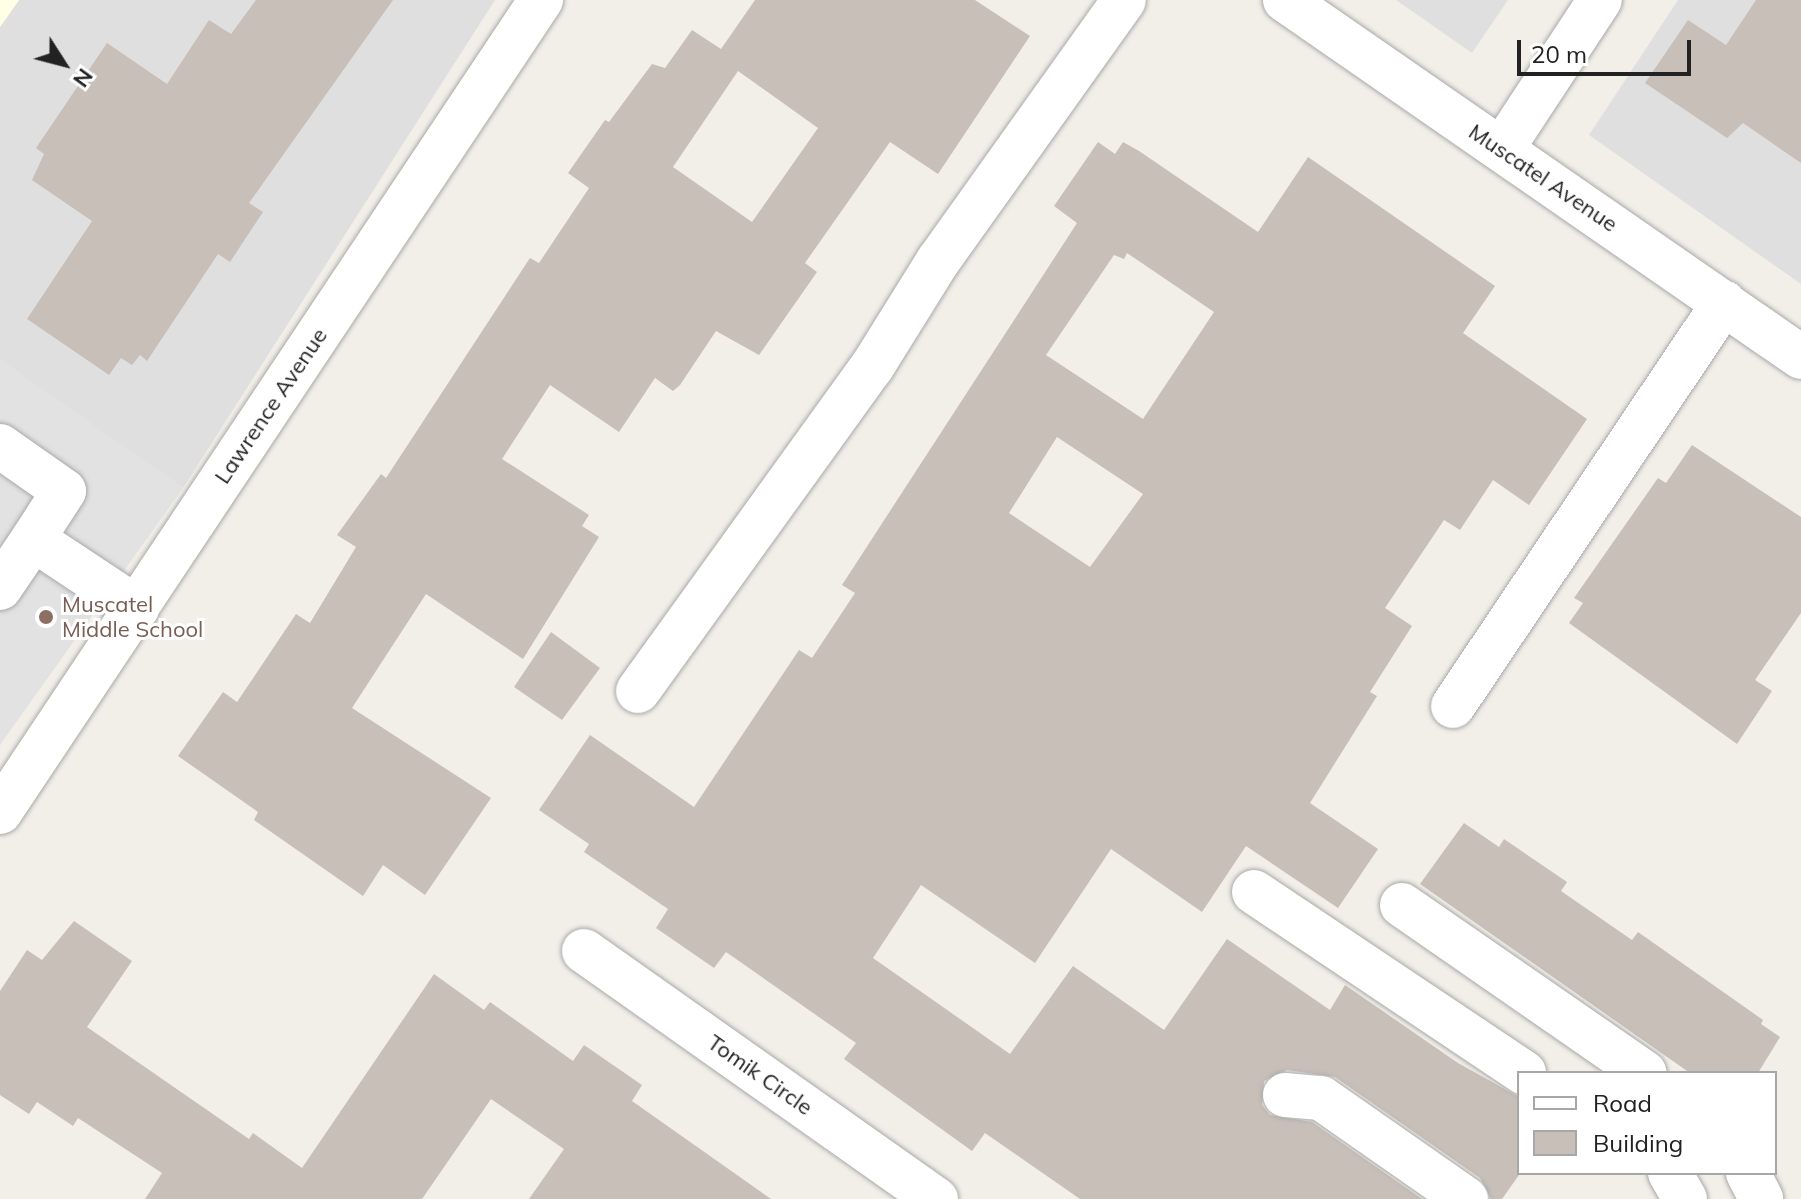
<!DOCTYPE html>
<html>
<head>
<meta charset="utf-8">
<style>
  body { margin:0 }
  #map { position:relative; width:1801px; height:1199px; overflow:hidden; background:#f2efe9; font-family:Mulish,sans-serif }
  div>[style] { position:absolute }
  .residential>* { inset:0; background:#e0dfdf }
  .education>* { inset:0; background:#ffffe5 }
  .parking>* { inset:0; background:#e2e2e2 }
  .building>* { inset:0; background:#c7bfb8 }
  .roads { filter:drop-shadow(0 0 2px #a9a9a9) drop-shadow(0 0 2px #a9a9a9) }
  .minor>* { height:44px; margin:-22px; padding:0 22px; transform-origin:22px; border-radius:22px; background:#fff }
  .dots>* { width:22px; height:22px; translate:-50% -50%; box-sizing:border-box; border:4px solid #fff; border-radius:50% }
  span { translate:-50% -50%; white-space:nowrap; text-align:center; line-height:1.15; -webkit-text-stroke:6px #fff; paint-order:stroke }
  .street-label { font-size:22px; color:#222 }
  .education-label { font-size:22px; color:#785e54 }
  .left { translate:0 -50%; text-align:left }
  .legend { position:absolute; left:1517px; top:1071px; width:260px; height:104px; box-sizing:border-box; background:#fff; border:2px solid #a7a7a7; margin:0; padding:10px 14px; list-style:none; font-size:24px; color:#222 }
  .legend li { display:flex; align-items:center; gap:16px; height:40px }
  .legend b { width:40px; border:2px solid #a7a7a7 }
  .north { position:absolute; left:24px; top:24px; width:80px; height:80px; -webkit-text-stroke:6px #fff; paint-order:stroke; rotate:126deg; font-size:22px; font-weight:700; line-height:32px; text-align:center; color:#222 }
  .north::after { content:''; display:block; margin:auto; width:28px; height:36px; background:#222; clip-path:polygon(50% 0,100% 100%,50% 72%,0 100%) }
  .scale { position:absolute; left:1517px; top:40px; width:174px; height:36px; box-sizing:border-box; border:4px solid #222; border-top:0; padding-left:10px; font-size:24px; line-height:28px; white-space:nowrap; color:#222; -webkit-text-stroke:6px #fff; paint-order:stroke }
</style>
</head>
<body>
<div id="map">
  <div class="residential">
    <div style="clip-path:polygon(19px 0,495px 0,183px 488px,0 362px,0 27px)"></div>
    <div style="clip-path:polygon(1396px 0,1508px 0,1472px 53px)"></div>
    <div style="clip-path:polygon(1678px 0,1801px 0,1801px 284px,1589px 135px)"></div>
  </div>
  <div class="education">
    <div style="clip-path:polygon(0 0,19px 0,0 27px)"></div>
  </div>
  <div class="parking">
    <div style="clip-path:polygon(0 359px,183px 488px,0 745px)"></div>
  </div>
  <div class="building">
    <div style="clip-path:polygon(256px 0,393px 0,249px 203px,263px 212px,230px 262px,218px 254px,147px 361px,140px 355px,132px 365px,121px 358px,109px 375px,27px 319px,92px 221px,32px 180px,44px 154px,36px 148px,107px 43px,167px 84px,209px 20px,231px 34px)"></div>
    <div style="clip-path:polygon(evenodd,755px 0,975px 0,1030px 36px,938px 174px,890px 142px,805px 263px,817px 272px,759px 355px,716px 331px,680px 385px,673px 391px,655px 378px,619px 432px,550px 385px,502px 459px,589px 515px,582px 526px,599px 537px,523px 659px,426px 594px,352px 708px,491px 798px,425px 895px,383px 865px,363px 896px,254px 820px,258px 812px,178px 756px,223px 692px,237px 702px,296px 614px,310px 623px,356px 547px,337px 535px,381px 474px,386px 478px,530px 258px,539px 263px,589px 188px,568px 173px,605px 120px,609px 122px,652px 64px,665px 68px,692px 30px,721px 49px,755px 0,738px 71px,818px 128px,752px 222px,673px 167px,738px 71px)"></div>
    <div style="clip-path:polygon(1756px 0,1801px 0,1801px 163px,1743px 123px,1727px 138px,1645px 83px,1688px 20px,1726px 45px)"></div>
    <div style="clip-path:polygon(evenodd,1098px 142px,1115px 154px,1123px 142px,1139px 151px,1258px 232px,1308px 157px,1495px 286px,1463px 333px,1587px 419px,1529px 505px,1493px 480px,1460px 530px,1444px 520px,1385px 608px,1412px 626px,1370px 692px,1377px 696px,1310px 803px,1378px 849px,1338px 908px,1246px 846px,1202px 912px,1111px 849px,1035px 963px,921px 885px,873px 958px,1010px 1054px,1073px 966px,1164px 1030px,1227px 939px,1330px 1010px,1345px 985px,1458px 1063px,1519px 1097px,1519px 1175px,1502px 1199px,1491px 1199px,1480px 1178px,1335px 1077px,1287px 1070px,1264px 1081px,1262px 1105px,1270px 1115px,1312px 1122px,1422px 1199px,1080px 1199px,985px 1133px,972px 1151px,844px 1059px,856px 1043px,726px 952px,714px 968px,656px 928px,668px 909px,584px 852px,589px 844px,539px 810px,590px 735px,694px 807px,799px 650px,812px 658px,855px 593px,842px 585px,1077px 223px,1054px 206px,1098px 142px,1127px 253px,1214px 312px,1143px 419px,1046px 355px,1114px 255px,1124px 259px,1127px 253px,1098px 142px,1057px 437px,1143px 494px,1090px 567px,1009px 513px,1057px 437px)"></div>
    <div style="clip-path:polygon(1692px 445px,1801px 517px,1801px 613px,1755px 680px,1772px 691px,1737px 744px,1569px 623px,1583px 603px,1574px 598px,1658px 478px,1666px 483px)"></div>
    <div style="clip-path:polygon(551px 632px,600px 668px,562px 720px,514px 687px)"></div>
    <div style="clip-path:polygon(1464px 823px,1499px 847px,1504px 839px,1567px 882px,1561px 891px,1632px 940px,1638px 932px,1763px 1020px,1761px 1024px,1780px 1037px,1758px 1073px,1690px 1073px,1420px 884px)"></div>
    <div style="clip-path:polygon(74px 921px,132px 961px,87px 1027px,249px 1139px,253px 1133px,302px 1168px,434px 974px,484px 1010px,490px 1002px,573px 1061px,584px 1045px,642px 1085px,632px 1101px,771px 1199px,529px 1199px,564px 1149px,491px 1099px,422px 1199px,145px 1199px,162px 1173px,78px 1118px,73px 1126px,37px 1102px,29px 1114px,0 1095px,0 991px,27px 950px,42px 960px)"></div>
  </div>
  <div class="roads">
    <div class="minor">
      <div style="left:1285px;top:0;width:627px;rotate:34.68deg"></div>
      <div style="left:1502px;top:149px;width:178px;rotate:-56.7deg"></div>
      <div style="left:0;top:446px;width:78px;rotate:35.1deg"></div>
      <div style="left:64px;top:491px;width:57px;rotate:122.9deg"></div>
      <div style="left:0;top:588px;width:59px;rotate:-56deg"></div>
      <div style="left:33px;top:539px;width:125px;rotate:33.6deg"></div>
      <div style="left:638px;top:691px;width:400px;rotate:-54.2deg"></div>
      <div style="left:872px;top:367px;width:125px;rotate:-58.1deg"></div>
      <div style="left:938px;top:261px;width:320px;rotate:-54.5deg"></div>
      <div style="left:1453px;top:706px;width:486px;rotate:-56.1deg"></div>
      <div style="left:0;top:812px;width:976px;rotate:-56.33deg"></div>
      <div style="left:1254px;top:892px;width:325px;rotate:33.8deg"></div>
      <div style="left:1402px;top:905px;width:295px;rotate:34.7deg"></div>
      <div style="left:584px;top:951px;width:431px;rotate:35.2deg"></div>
      <div style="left:1285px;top:1095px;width:36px;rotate:5deg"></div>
      <div style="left:1321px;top:1098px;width:177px;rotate:34.9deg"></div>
      <div style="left:1670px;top:1173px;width:30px;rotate:60deg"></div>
      <div style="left:1748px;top:1173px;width:29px;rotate:63deg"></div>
    </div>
  </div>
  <div class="dots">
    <div style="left:46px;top:617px;background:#8d6e63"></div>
  </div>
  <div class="street-label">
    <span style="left:1543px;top:178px;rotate:34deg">Muscatel Avenue</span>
    <span style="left:271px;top:406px;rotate:-56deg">Lawrence Avenue</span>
    <span style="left:760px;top:1075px;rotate:35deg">Tomik Circle</span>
  </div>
  <div class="education-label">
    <span class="left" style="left:62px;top:617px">Muscatel<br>Middle School</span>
  </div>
  <ul class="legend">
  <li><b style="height:10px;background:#fff"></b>Road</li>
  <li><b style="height:22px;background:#c7bfb8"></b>Building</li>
  </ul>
  <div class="north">N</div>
  <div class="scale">20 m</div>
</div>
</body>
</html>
